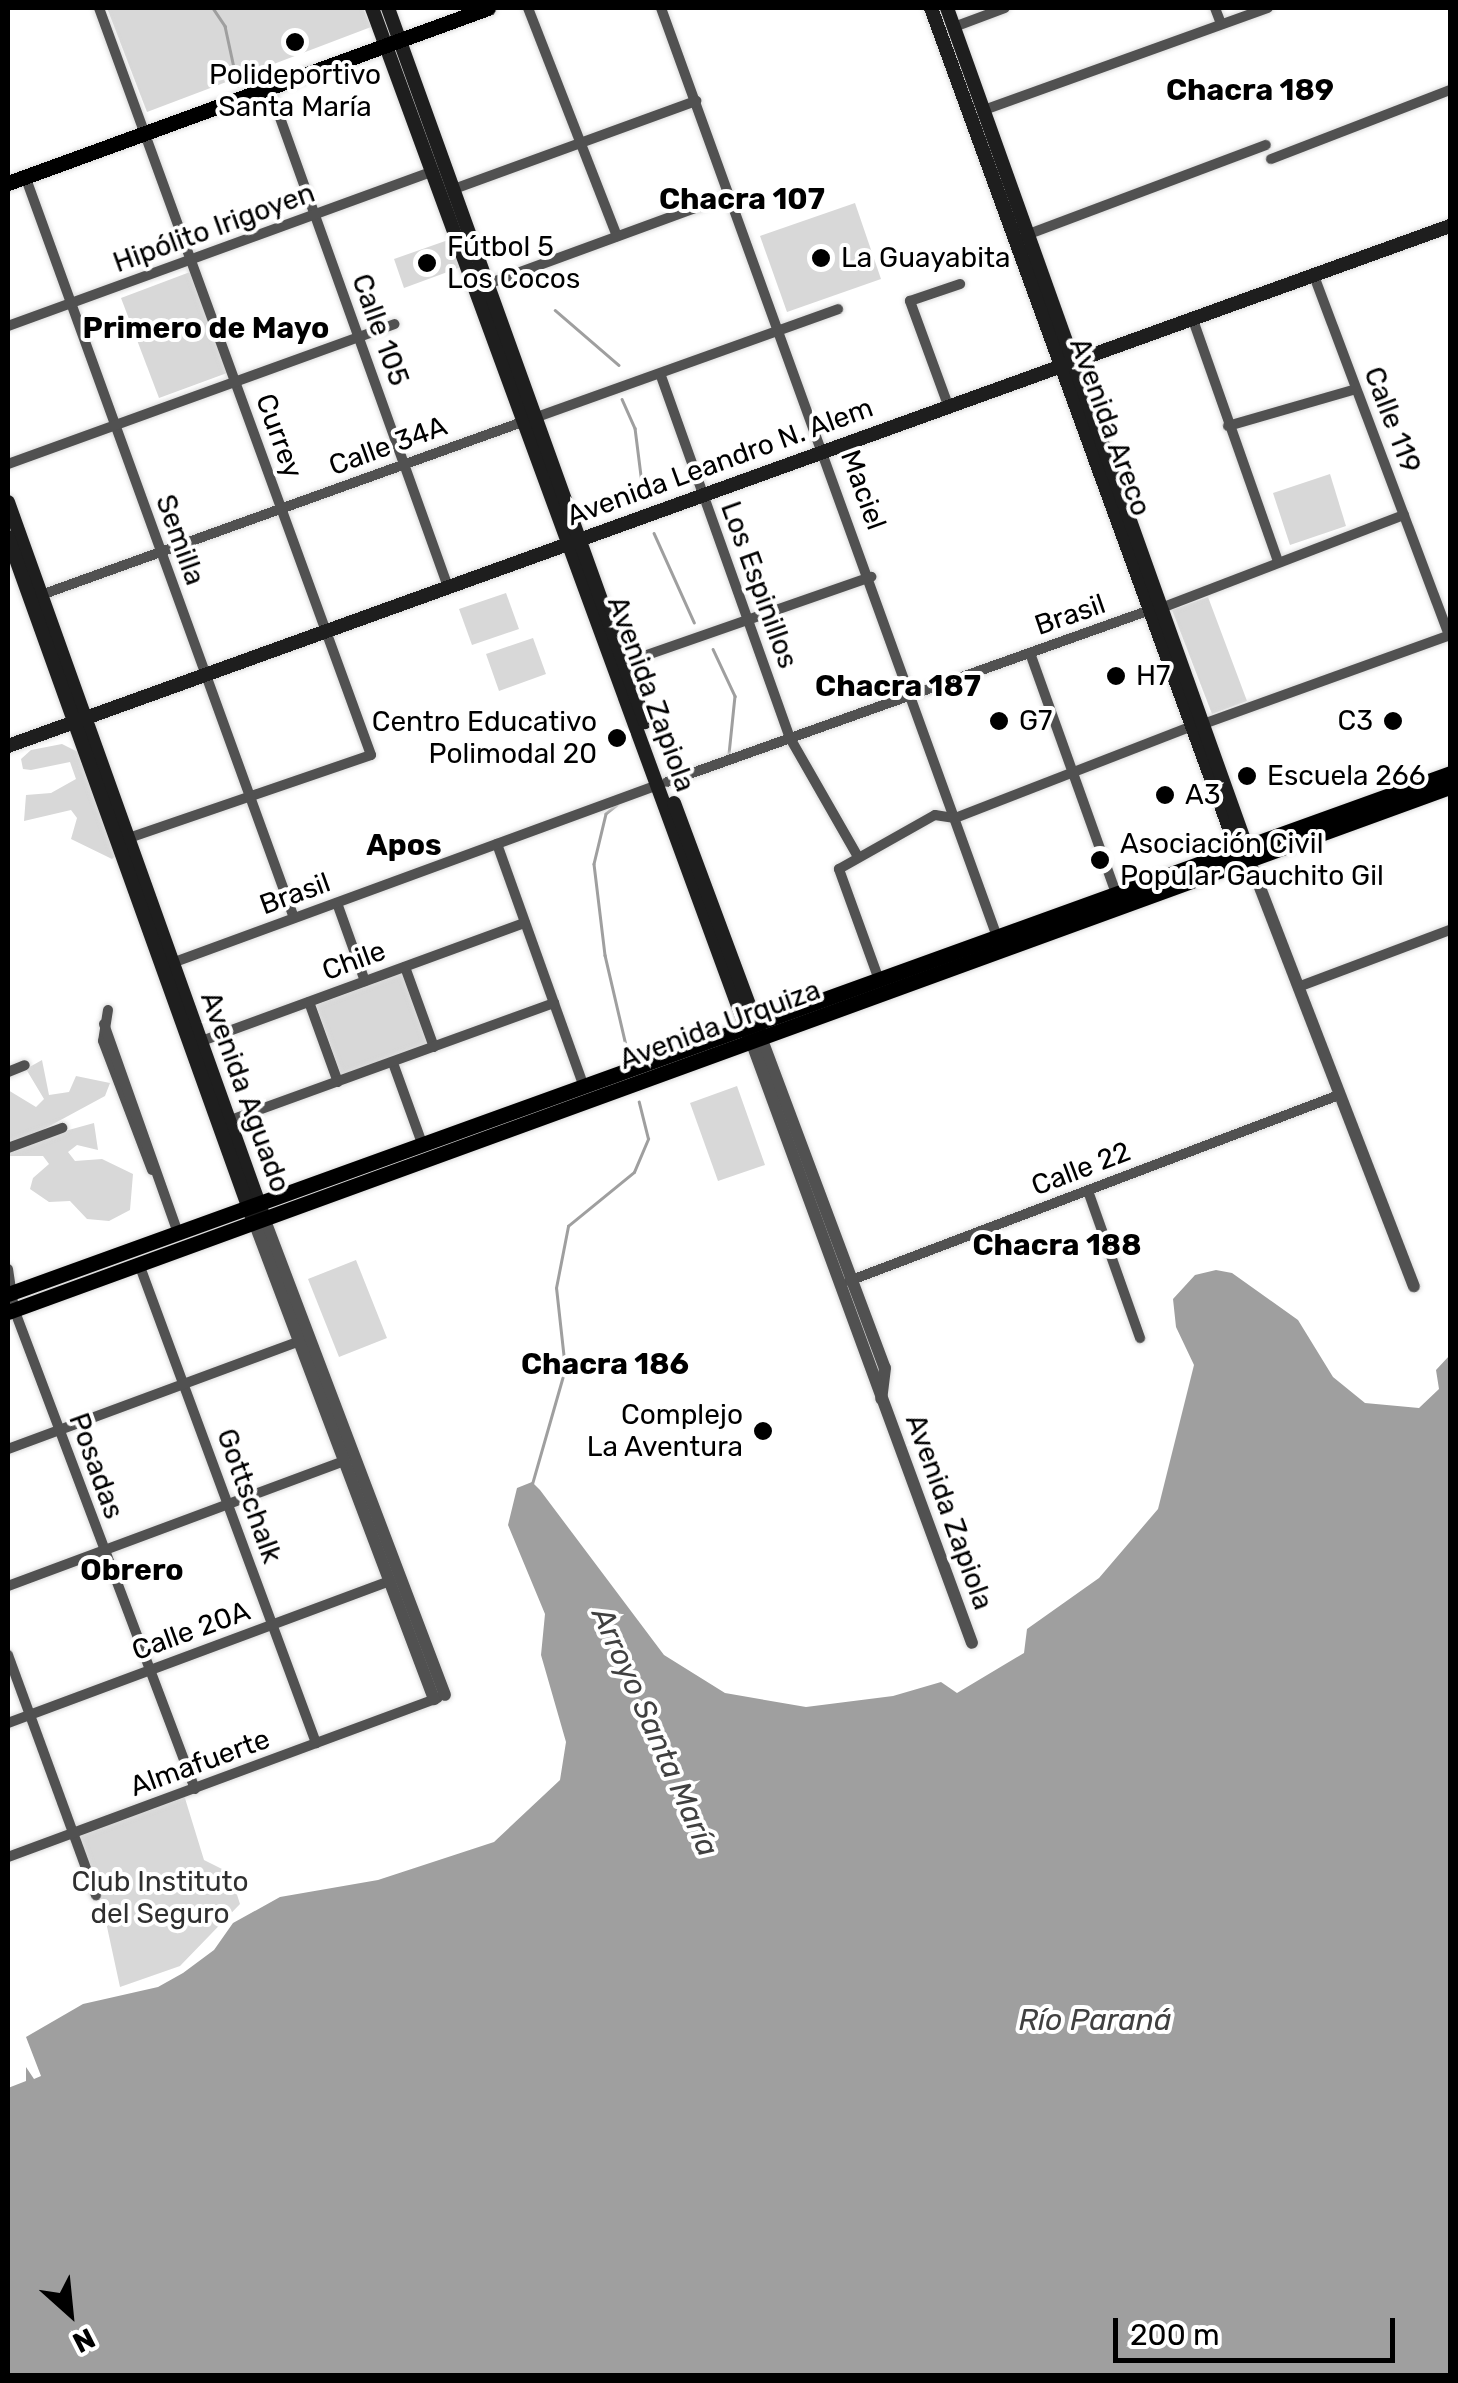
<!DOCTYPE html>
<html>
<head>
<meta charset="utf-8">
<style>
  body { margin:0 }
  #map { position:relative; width:1458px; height:2383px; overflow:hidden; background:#fff; font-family:Rubik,sans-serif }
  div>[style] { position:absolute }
  .green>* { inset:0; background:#d8d8d8 }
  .water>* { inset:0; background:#9f9f9f }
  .stream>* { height:2.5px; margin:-1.25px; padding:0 1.25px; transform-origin:1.25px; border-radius:1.25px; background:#9f9f9f }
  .roads { filter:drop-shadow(0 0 2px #dbdbdb) drop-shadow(0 0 2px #dbdbdb) }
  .minor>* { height:10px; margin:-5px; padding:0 5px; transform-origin:5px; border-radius:5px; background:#515151 }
  .tertiary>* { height:12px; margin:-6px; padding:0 6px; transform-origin:6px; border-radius:6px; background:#515151 }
  .secondary>* { height:14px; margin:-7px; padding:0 7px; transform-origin:7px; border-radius:7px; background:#1e1e1e }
  .primary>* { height:15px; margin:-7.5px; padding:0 7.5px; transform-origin:7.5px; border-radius:7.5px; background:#000 }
  .dots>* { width:28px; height:28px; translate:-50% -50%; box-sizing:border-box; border:5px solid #fff; border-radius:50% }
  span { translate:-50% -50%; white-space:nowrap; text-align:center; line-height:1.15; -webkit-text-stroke:8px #fff; paint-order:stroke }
  .poi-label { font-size:28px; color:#000 }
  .left { translate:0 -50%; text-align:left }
  .right { translate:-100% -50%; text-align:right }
  .street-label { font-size:28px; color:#000 }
  .park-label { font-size:28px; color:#2f2f2f }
  .neighbourhood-label { font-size:30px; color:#000; font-weight:700 }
  .water-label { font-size:30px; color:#404040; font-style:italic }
  .frame { position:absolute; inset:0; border:10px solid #000; pointer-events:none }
  .north { position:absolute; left:20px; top:2263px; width:100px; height:100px; -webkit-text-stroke:8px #fff; paint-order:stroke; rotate:153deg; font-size:28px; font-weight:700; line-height:40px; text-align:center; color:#000 }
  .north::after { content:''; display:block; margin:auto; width:35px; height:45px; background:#000; clip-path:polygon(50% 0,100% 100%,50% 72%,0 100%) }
  .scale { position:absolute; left:1113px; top:2318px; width:282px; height:45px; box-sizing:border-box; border:5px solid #000; border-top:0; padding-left:12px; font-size:30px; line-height:35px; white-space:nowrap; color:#000; -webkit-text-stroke:8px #fff; paint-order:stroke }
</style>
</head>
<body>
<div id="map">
  <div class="green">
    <div style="clip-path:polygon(107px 8px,363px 8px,371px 27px,147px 112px)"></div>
    <div style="clip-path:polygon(855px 203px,881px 279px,787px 312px,760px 236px)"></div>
    <div style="clip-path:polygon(451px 239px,461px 267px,404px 288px,394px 259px)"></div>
    <div style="clip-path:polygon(190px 272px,227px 373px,159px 398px,121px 298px)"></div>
    <div style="clip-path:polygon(1330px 474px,1346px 526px,1290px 545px,1273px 493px)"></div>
    <div style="clip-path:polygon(506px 593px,519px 629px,472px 645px,459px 609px)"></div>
    <div style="clip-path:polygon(1208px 597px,1247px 701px,1212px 714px,1172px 610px)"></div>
    <div style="clip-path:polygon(533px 638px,546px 674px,499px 691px,486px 654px)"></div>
    <div style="clip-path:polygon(62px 744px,82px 754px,121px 851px,112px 859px,71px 839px,77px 818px,71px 810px,24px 821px,26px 795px,51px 793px,76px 779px,70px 762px,31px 770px,23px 769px,21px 759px,31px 750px)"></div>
    <div style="clip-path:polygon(402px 973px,428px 1044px,341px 1075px,316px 1005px)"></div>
    <div style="clip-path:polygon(42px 1060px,49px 1095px,69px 1092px,76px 1076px,110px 1083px,105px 1096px,44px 1129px,54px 1134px,94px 1123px,98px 1150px,77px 1145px,68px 1152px,75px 1161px,102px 1159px,133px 1174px,130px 1210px,109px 1221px,87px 1219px,70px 1201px,49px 1202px,30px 1189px,33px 1178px,49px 1164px,43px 1156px,8px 1156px,8px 1090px,36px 1107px,44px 1099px,26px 1069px)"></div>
    <div style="clip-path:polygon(737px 1086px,765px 1165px,718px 1181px,690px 1103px)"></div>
    <div style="clip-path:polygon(356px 1260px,387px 1338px,339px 1357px,308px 1279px)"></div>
    <div style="clip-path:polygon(184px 1795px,204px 1860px,230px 1873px,240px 1904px,180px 1966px,120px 1987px,101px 1899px,77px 1833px)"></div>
  </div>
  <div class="water">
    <div style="clip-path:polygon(1216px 1270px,1232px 1273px,1298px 1320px,1333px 1377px,1365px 1403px,1419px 1408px,1439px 1389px,1436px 1370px,1450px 1355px,1450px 2375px,8px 2375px,8px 2088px,26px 2081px,26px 2067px,34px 2079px,41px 2076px,26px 2037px,83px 2004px,158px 1987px,183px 1973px,214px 1950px,233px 1923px,280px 1897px,378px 1880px,494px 1842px,560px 1780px,566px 1742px,541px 1655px,545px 1614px,508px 1525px,517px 1488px,532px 1482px,540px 1490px,664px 1655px,725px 1693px,806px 1707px,893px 1696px,941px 1682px,957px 1693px,1024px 1653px,1027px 1629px,1099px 1578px,1158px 1509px,1194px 1365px,1176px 1327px,1173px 1299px,1195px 1275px)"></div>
  </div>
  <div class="stream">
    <div style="left:213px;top:8px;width:22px;rotate:56deg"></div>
    <div style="left:225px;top:26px;width:61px;rotate:77.8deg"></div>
    <div style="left:555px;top:310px;width:84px;rotate:40.7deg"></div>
    <div style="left:622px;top:399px;width:32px;rotate:66deg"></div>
    <div style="left:635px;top:428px;width:72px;rotate:82.8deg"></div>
    <div style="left:654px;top:533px;width:98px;rotate:65.8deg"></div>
    <div style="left:713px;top:649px;width:52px;rotate:64.9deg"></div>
    <div style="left:735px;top:696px;width:58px;rotate:95.9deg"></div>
    <div style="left:617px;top:805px;width:14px;rotate:141deg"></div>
    <div style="left:606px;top:814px;width:51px;rotate:103.5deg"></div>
    <div style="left:594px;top:864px;width:92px;rotate:83.1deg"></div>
    <div style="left:605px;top:955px;width:102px;rotate:76.9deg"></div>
    <div style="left:532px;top:1484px;width:120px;rotate:-74deg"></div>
    <div style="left:565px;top:1369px;width:81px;rotate:-96.3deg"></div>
    <div style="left:556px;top:1288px;width:63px;rotate:-79deg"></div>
    <div style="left:568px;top:1226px;width:85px;rotate:-39.3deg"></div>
    <div style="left:634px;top:1172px;width:36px;rotate:-67deg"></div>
    <div style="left:648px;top:1139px;width:38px;rotate:-104deg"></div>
  </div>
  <div class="roads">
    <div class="minor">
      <div style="left:99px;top:8px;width:795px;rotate:69.99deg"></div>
      <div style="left:371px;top:755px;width:256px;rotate:161.1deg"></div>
      <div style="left:528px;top:8px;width:245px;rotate:68.7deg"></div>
      <div style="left:661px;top:8px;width:985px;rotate:70.11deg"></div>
      <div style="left:1215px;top:8px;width:17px;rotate:69deg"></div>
      <div style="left:954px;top:27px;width:54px;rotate:-20.4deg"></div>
      <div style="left:269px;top:87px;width:531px;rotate:70.3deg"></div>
      <div style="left:984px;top:110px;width:302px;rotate:-19.8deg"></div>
      <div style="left:1271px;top:159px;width:192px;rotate:-21.1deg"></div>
      <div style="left:25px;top:176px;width:789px;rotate:70.07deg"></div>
      <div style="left:454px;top:189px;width:258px;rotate:-20deg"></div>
      <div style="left:1029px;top:234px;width:253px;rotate:-20.6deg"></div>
      <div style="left:1314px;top:276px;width:384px;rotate:69.4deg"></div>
      <div style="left:482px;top:286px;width:264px;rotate:-20.1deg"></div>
      <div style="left:1193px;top:320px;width:256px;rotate:70.6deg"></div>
      <div style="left:8px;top:326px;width:453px;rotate:-20deg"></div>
      <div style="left:661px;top:376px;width:384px;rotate:70.4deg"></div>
      <div style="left:790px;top:738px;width:135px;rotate:60.2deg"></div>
      <div style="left:948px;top:405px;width:111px;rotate:-110.1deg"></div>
      <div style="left:910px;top:301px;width:53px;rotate:-18.8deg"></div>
      <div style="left:534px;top:418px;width:323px;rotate:-19.7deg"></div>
      <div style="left:1228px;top:426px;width:133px;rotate:-16.1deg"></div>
      <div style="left:8px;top:464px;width:411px;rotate:-19.9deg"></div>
      <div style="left:41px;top:595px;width:514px;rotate:-19.77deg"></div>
      <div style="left:1164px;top:607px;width:257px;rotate:-21deg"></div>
      <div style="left:1030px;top:653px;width:252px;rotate:70.3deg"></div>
      <div style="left:624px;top:663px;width:262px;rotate:-19.2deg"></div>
      <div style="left:1206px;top:723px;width:259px;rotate:-19.8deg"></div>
      <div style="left:667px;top:782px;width:513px;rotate:-19.6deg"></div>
      <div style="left:497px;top:844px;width:255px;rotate:70.3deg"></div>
      <div style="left:337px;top:903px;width:83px;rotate:70.3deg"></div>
      <div style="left:172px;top:963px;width:518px;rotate:-20.12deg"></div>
      <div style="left:405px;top:967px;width:85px;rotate:70.1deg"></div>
      <div style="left:878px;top:977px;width:115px;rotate:-109.9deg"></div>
      <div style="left:839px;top:869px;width:110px;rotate:-29.4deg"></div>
      <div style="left:935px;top:815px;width:20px;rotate:9deg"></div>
      <div style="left:955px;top:818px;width:254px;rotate:-21.2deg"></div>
      <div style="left:1298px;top:987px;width:162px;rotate:-20.6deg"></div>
      <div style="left:309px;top:1002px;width:85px;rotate:70.1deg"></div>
      <div style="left:108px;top:1010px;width:31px;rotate:99deg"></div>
      <div style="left:103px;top:1041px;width:138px;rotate:69.2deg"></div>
      <div style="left:104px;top:1024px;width:222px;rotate:70.5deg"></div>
      <div style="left:199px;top:1042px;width:347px;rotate:-20.1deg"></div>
      <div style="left:393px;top:1063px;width:85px;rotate:70.1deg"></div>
      <div style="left:8px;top:1072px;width:18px;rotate:-22deg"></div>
      <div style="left:228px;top:1121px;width:347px;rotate:-19.9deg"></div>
      <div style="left:8px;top:1148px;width:58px;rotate:-20.3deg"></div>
      <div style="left:1088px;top:1191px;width:156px;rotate:70.5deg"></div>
      <div style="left:139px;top:1264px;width:511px;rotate:69.72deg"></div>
      <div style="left:8px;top:1269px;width:40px;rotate:81.5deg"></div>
      <div style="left:14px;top:1309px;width:513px;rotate:69.34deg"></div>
      <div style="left:849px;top:1281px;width:524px;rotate:-20.79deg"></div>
      <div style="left:8px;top:1449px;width:311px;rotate:-20.3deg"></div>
      <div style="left:8px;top:1586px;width:358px;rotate:-20.4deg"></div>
      <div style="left:8px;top:1655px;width:256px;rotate:69.9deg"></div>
      <div style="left:8px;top:1723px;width:408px;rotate:-20.4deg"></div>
      <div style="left:8px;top:1857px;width:458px;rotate:-20.3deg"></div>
    </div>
    <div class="tertiary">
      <div style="left:1249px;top:859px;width:458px;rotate:68.9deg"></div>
      <div style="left:761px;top:1037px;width:353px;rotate:69.5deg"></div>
      <div style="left:885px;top:1368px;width:31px;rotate:97deg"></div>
      <div style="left:751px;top:1041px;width:641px;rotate:69.84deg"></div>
      <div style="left:264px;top:1218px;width:510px;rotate:69.22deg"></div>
      <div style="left:254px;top:1222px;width:510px;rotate:69.33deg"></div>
    </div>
    <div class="secondary">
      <div style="left:372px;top:8px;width:1095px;rotate:69.86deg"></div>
      <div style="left:388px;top:8px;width:759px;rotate:70.2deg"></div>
      <div style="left:931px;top:8px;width:893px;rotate:70.02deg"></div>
      <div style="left:1236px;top:847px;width:13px;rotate:45deg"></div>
      <div style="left:947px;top:8px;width:898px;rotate:70.35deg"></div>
      <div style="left:8px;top:502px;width:754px;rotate:70.32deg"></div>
      <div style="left:8px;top:537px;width:722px;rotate:70.26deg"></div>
      <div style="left:8px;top:746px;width:1533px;rotate:-19.83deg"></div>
      <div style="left:674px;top:803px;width:244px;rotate:69.6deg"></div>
    </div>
    <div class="primary">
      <div style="left:8px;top:183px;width:511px;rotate:-20.03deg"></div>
      <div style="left:8px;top:1294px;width:1533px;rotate:-19.86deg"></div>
      <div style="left:8px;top:1312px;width:1535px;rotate:-20.01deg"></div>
    </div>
  </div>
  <div class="dots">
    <div style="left:295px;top:42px;background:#000"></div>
    <div style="left:821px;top:258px;background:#000"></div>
    <div style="left:427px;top:263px;background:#000"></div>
    <div style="left:1116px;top:676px;background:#000"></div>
    <div style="left:999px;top:721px;background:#000"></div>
    <div style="left:1393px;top:721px;background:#000"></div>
    <div style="left:617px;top:738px;background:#000"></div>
    <div style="left:1247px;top:776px;background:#000"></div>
    <div style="left:1165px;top:795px;background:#000"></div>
    <div style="left:1100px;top:860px;background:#000"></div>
    <div style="left:763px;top:1431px;background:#000"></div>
  </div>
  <div class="poi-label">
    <span style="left:295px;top:91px">Polideportivo<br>Santa María</span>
    <span class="left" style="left:447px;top:263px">Fútbol 5<br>Los Cocos</span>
    <span class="left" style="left:841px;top:258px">La Guayabita</span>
    <span class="left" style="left:1136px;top:676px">H7</span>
    <span class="left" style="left:1019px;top:721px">G7</span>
    <span class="right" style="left:1373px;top:721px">C3</span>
    <span class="right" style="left:597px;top:738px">Centro Educativo<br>Polimodal 20</span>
    <span class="left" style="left:1267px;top:776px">Escuela 266</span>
    <span class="left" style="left:1185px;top:795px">A3</span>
    <span class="left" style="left:1120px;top:860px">Asociación Civil<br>Popular Gauchito Gil</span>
    <span class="right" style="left:743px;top:1431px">Complejo<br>La Aventura</span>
  </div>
  <div class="street-label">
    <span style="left:214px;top:228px;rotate:-20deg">Hipólito Irigoyen</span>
    <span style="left:380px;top:330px;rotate:70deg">Calle 105</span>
    <span style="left:1392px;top:420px;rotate:69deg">Calle 119</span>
    <span style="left:1110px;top:427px;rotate:70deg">Avenida Areco</span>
    <span style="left:279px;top:436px;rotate:70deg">Currey</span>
    <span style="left:388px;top:446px;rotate:-20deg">Calle 34A</span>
    <span style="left:720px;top:462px;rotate:-20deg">Avenida Leandro N. Alem</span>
    <span style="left:863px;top:490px;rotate:70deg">Maciel</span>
    <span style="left:180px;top:540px;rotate:70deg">Semilla</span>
    <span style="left:759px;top:585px;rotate:70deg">Los Espinillos</span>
    <span style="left:1070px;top:615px;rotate:-19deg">Brasil</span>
    <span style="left:651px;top:694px;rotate:70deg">Avenida Zapiola</span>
    <span style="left:295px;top:894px;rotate:-20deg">Brasil</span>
    <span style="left:354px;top:961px;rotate:-20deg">Chile</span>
    <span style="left:720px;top:1025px;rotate:-20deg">Avenida Urquiza</span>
    <span style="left:245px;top:1092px;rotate:70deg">Avenida Aguado</span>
    <span style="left:1081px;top:1169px;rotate:-21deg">Calle 22</span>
    <span style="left:96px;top:1466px;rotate:70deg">Posadas</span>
    <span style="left:249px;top:1496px;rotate:70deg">Gottschalk</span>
    <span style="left:949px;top:1512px;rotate:70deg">Avenida Zapiola</span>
    <span style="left:191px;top:1631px;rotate:-20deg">Calle 20A</span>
    <span style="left:200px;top:1763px;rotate:-20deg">Almafuerte</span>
  </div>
  <div class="park-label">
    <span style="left:160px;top:1898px">Club Instituto<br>del Seguro</span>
  </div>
  <div class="neighbourhood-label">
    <span style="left:1250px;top:90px">Chacra 189</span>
    <span style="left:742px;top:199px">Chacra 107</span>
    <span style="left:206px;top:328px">Primero de Mayo</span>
    <span style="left:898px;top:686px">Chacra 187</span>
    <span style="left:404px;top:845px">Apos</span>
    <span style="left:1057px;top:1245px">Chacra 188</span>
    <span style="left:605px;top:1364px">Chacra 186</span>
    <span style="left:132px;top:1570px">Obrero</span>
  </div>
  <div class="water-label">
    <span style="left:655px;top:1732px;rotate:66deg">Arroyo Santa María</span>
    <span style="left:1095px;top:2020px">Río Paraná</span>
  </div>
  <div class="frame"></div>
  <div class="north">N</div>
  <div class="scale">200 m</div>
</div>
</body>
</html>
